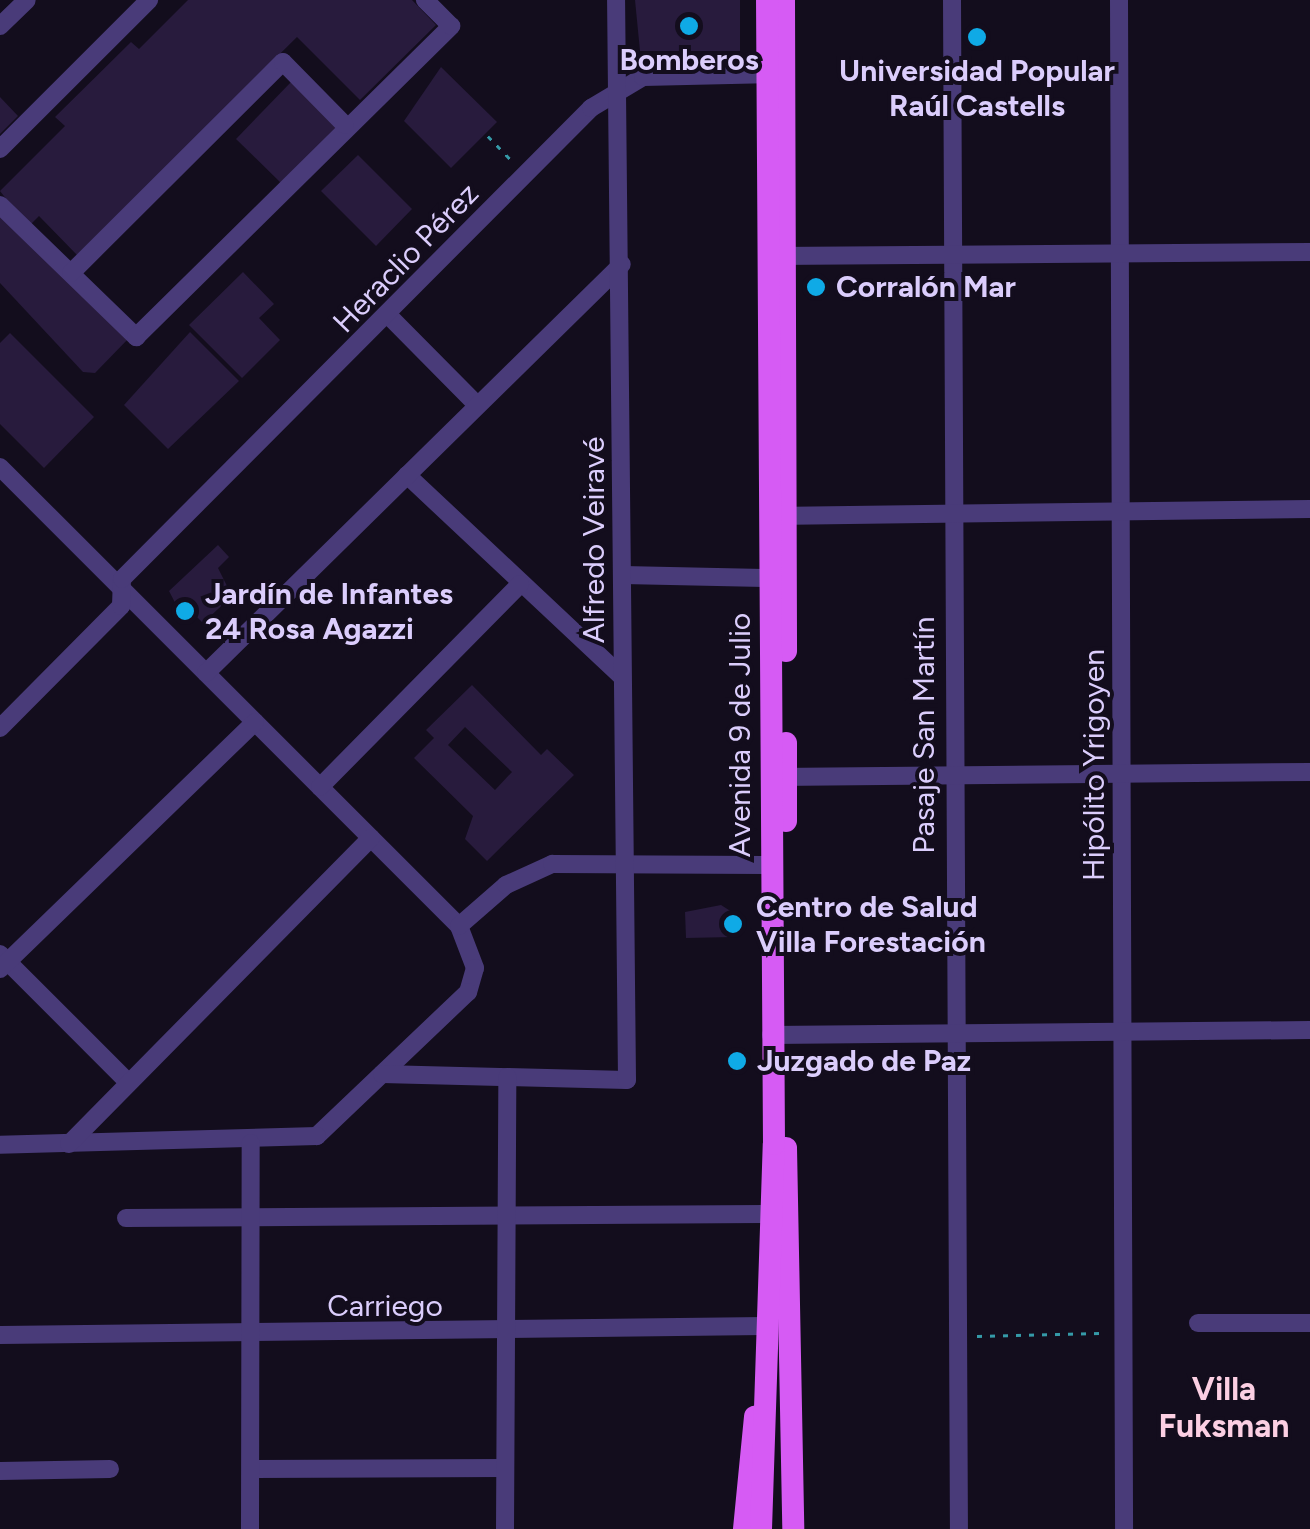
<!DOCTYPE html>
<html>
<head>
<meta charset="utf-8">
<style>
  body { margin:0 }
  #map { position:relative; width:1310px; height:1529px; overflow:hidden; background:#130d1d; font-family:Figtree,sans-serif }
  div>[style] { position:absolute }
  .building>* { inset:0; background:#281b3d }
  .path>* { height:2.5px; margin-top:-1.25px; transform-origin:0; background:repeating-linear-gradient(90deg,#359aa8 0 5px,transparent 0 13px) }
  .minor>* { height:18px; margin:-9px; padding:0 9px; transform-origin:9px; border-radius:9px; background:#493b79 }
  .major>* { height:22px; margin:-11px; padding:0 11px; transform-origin:11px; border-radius:11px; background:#d65bf4 }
  .dots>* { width:28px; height:28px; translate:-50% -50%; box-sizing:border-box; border:5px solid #130d1d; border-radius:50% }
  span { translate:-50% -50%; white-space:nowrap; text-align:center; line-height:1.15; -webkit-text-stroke:8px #130d1d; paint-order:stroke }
  .poi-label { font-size:30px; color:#dbcdfc; font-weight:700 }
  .left { translate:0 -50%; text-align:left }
  .street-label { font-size:30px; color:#dbcdfc }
  .neighbourhood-label { font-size:32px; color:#fccfe3; font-weight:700 }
</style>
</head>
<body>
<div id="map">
  <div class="building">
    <div style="clip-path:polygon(188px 0,412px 0,436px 25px,360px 100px,297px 37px,77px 255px,39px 216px,28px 227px,0 191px,65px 126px,55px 117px,131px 42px,139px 49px)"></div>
    <div style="clip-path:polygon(635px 0,740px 0,740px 51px,640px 51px)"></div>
    <div style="clip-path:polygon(441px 67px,497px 122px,451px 168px,404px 121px)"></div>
    <div style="clip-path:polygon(293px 80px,339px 125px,282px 184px,236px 139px)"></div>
    <div style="clip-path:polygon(0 97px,18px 116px,0 134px)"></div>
    <div style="clip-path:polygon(358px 155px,412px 209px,376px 246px,321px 191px)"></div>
    <div style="clip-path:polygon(0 212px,129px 338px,95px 373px,83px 372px,0 283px)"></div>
    <div style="clip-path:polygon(243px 272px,274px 304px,259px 318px,280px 340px,242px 378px,189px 325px)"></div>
    <div style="clip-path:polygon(190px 332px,239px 381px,168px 449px,124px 405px)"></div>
    <div style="clip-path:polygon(10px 333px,94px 417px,44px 468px,0 424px,0 343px)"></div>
    <div style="clip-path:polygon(218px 545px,229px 557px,218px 568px,232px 596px,203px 623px,194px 614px,185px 622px,169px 591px)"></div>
    <div style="clip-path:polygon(evenodd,472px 685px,541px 755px,547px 749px,574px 775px,487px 861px,465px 839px,473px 816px,414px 758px,434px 738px,426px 730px,472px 685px,465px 727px,512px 772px,495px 790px,448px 745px,465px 727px)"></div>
    <div style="clip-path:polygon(721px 905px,732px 912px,733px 937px,686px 938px,685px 912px)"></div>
  </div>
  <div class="path">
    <div style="left:488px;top:136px;width:37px;rotate:46deg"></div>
    <div style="left:977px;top:1336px;width:123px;rotate:-1.4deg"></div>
  </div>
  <div class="minor">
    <div style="left:952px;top:0;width:1529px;rotate:89.74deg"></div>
    <div style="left:1119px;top:0;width:1529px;rotate:89.81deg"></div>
    <div style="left:0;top:26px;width:37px;rotate:-44deg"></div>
    <div style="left:0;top:149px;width:211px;rotate:-45deg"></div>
    <div style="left:0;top:205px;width:190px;rotate:44.1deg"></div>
    <div style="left:136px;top:337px;width:443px;rotate:-44.6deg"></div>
    <div style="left:451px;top:26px;width:37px;rotate:-135deg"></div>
    <div style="left:775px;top:256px;width:535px;rotate:-0.43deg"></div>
    <div style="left:71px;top:273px;width:299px;rotate:-44.9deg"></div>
    <div style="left:283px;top:62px;width:88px;rotate:45.5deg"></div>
    <div style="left:389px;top:316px;width:124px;rotate:45.3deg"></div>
    <div style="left:0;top:467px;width:649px;rotate:45deg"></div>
    <div style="left:459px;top:926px;width:45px;rotate:69.1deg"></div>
    <div style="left:475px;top:968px;width:25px;rotate:106deg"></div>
    <div style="left:468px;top:992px;width:209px;rotate:136.4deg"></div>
    <div style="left:317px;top:1136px;width:317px;rotate:178.4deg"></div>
    <div style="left:407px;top:475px;width:294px;rotate:43.2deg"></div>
    <div style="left:774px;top:516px;width:536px;rotate:-0.75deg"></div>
    <div style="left:623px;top:575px;width:147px;rotate:1.2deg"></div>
    <div style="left:206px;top:673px;width:583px;rotate:-44.51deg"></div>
    <div style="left:0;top:728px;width:172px;rotate:-45.2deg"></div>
    <div style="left:121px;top:606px;width:27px;rotate:-88deg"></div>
    <div style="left:122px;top:579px;width:665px;rotate:-45.12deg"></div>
    <div style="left:591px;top:108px;width:61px;rotate:-30.8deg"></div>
    <div style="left:643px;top:77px;width:135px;rotate:-1.3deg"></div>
    <div style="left:776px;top:777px;width:534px;rotate:-0.54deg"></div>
    <div style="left:320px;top:787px;width:285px;rotate:-45.4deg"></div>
    <div style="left:459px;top:926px;width:62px;rotate:-41.1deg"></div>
    <div style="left:506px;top:885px;width:51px;rotate:-24.5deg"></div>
    <div style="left:552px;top:864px;width:218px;rotate:0.3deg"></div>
    <div style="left:0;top:954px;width:180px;rotate:45deg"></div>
    <div style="left:0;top:969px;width:355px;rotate:-44.1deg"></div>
    <div style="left:771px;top:1035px;width:539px;rotate:-0.53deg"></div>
    <div style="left:382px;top:1074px;width:245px;rotate:1.4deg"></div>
    <div style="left:627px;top:1080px;width:1080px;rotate:-90.58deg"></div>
    <div style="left:69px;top:1144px;width:430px;rotate:-45.4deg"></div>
    <div style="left:126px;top:1218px;width:644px;rotate:-0.36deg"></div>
    <div style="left:1198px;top:1323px;width:112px"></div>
    <div style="left:0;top:1335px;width:769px;rotate:-0.67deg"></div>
    <div style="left:252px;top:1469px;width:253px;rotate:-0.2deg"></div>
    <div style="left:0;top:1471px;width:110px;rotate:-1deg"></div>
    <div style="left:250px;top:1529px;width:386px;rotate:-89.9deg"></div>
    <div style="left:505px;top:1529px;width:452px;rotate:-89.7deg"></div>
  </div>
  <div class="major">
    <div style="left:784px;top:0;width:651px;rotate:89.82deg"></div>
    <div style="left:786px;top:743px;width:78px;rotate:90deg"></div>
    <div style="left:786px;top:1148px;width:381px;rotate:88.9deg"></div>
    <div style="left:744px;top:1529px;width:113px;rotate:-84.4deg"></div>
    <div style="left:761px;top:1529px;width:385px;rotate:-88.1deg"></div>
    <div style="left:774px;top:1144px;width:1144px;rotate:-90.35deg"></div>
  </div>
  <div class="dots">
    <div style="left:689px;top:26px;background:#0faae6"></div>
    <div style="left:977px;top:37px;background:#0faae6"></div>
    <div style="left:816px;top:287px;background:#0faae6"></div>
    <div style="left:185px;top:611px;background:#0faae6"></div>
    <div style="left:733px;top:924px;background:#0faae6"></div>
    <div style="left:737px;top:1061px;background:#0faae6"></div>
  </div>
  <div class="poi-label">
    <span style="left:689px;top:60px">Bomberos</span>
    <span style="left:977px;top:88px">Universidad Popular<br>Raúl Castells</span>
    <span class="left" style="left:836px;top:287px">Corralón Mar</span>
    <span class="left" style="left:205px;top:611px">Jardín de Infantes<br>24 Rosa Agazzi</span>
    <span class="left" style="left:756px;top:924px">Centro de Salud<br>Villa Forestación</span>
    <span class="left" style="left:757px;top:1061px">Juzgado de Paz</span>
  </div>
  <div class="street-label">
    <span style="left:406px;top:258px;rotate:-46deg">Heraclio Pérez</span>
    <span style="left:594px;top:540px;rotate:-90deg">Alfredo Veiravé</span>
    <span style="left:740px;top:735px;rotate:-90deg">Avenida 9 de Julio</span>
    <span style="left:924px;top:735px;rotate:-90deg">Pasaje San Martín</span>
    <span style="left:1094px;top:765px;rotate:-90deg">Hipólito Yrigoyen</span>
    <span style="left:385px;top:1306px">Carriego</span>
  </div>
  <div class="neighbourhood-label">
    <span style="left:1224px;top:1408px">Villa<br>Fuksman</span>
  </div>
</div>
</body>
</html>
